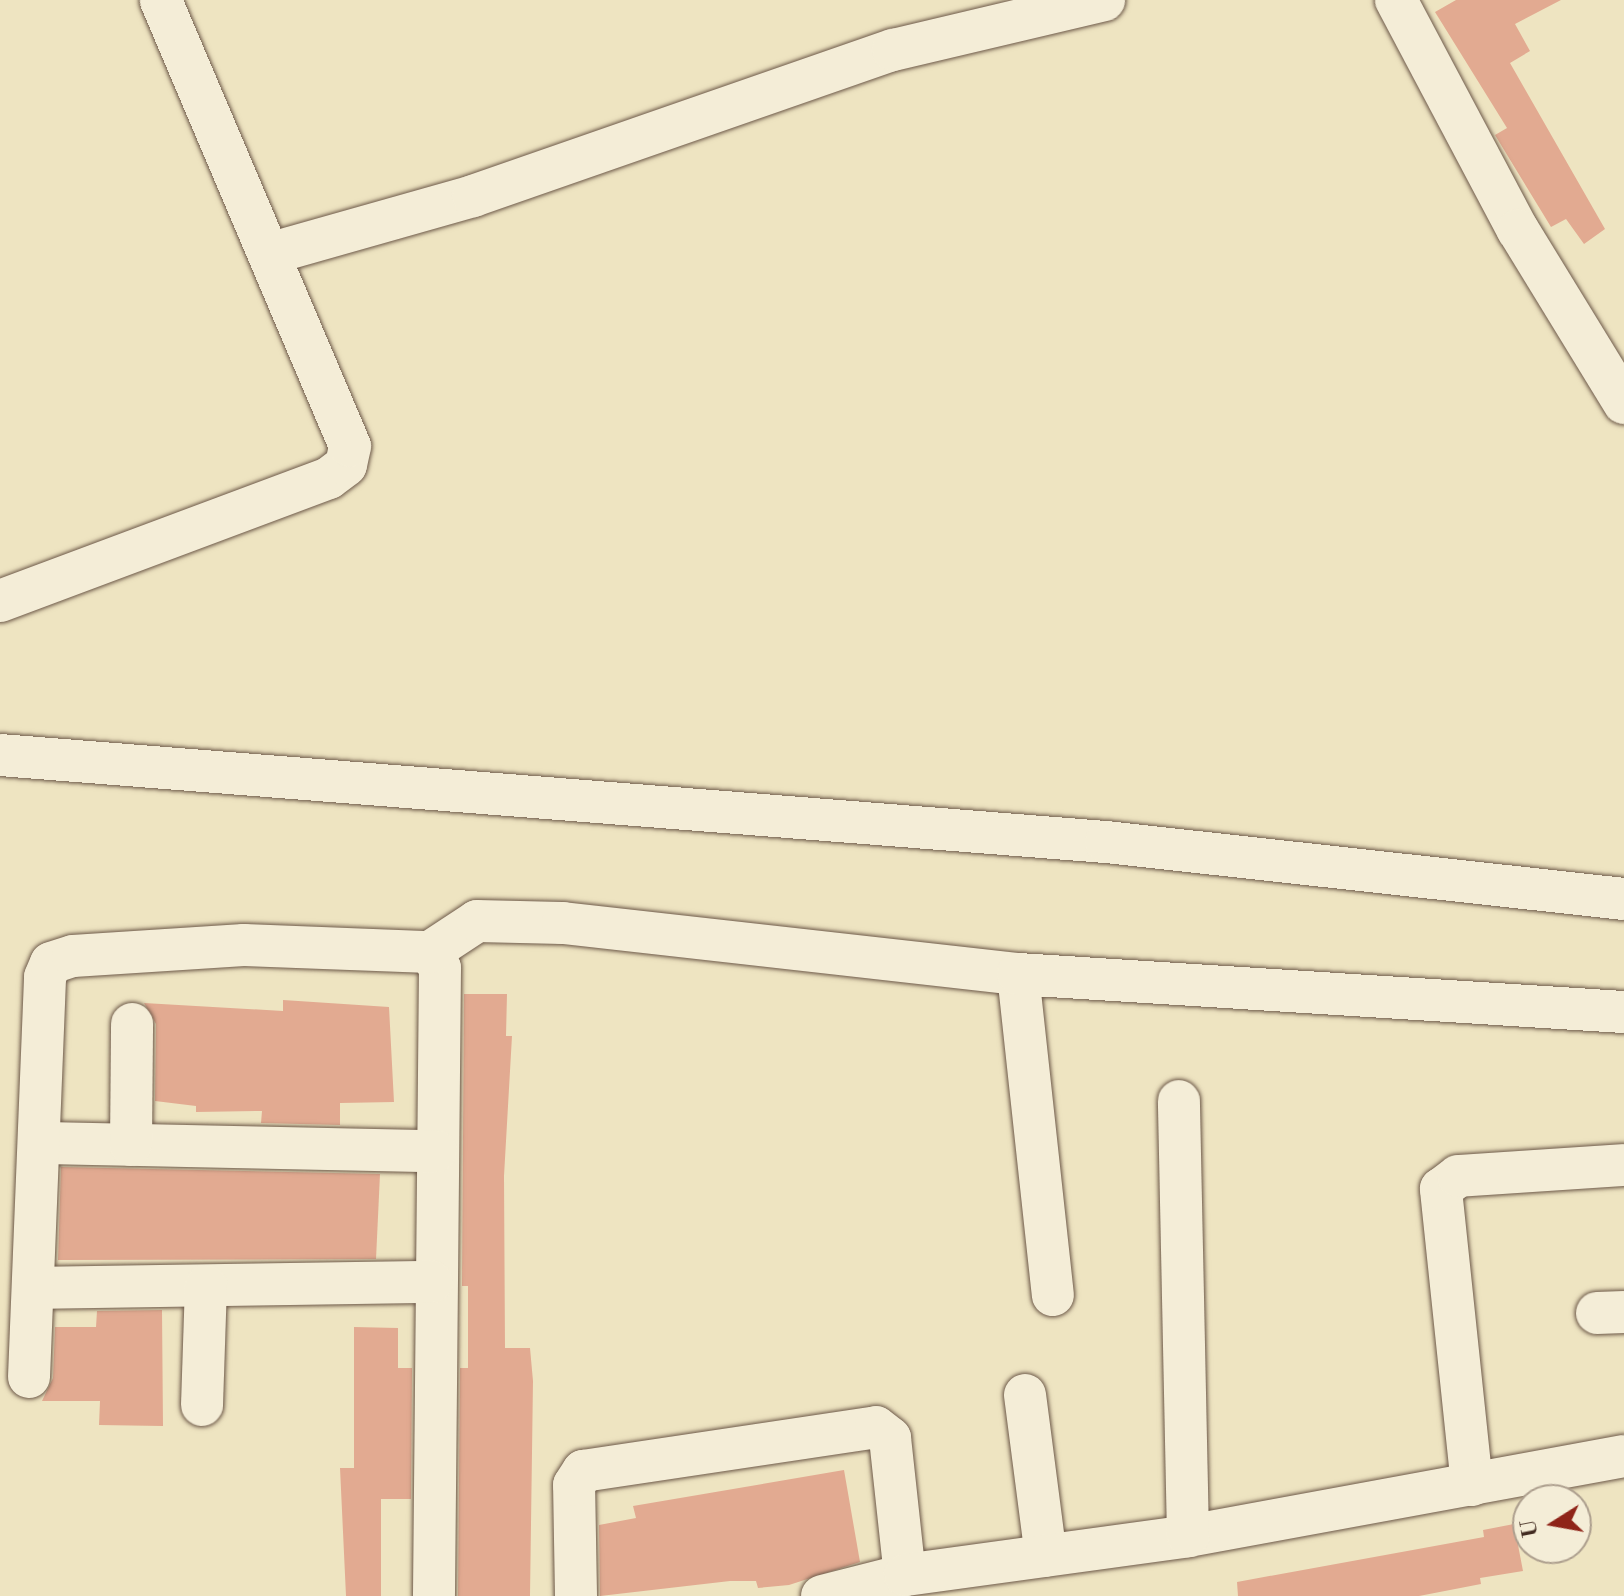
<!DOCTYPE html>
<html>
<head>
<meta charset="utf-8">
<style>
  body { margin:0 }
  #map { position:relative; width:1624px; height:1596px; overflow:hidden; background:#eee4c1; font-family:"Libre Bodoni",serif }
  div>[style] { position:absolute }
  .building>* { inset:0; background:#e2aa91 }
  .roads { filter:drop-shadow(0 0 2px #6d5949) drop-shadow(0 0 2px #6d5949) }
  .minor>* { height:42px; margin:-21px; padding:0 21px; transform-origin:21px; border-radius:21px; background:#f4edd7 }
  span { translate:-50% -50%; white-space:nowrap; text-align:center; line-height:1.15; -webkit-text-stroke:6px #f4edd7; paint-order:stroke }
  .north { position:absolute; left:1512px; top:1484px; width:80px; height:80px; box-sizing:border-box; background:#f4edd7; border:2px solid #ad9f8e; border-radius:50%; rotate:259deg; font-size:22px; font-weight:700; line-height:32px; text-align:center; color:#422b21 }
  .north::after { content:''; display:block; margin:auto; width:28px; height:36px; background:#8f2418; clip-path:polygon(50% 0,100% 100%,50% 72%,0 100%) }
</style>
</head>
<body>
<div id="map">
  <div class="building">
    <div style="clip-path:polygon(1456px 0,1561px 0,1515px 24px,1530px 51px,1510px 63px,1605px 229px,1584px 244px,1566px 219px,1551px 227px,1495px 135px,1507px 128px,1435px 12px)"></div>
    <div style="clip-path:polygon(464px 994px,507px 994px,506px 1036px,512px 1036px,504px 1176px,505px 1348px,530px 1348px,533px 1381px,530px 1596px,458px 1596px,460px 1368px,468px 1368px,468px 1286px,462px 1286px)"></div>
    <div style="clip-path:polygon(283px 1000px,389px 1007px,394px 1102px,340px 1103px,340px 1125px,261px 1123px,262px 1111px,196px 1112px,196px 1106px,155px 1101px,156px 1024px,144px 1003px,283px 1011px)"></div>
    <div style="clip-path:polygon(61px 1167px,380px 1174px,376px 1259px,58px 1260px)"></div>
    <div style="clip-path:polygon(162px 1310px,163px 1426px,99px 1425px,100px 1401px,42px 1401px,53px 1378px,55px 1327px,96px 1327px,97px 1311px)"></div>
    <div style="clip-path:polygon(354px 1327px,398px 1328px,398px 1368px,412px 1368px,411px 1499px,381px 1499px,381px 1596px,346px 1596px,340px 1468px,354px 1468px)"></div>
    <div style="clip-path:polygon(844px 1470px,860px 1562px,789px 1585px,758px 1588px,756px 1581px,730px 1581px,600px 1596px,599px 1525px,636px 1518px,633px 1506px)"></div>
    <div style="clip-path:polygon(1514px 1524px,1523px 1571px,1480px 1578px,1481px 1584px,1419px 1596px,1238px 1596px,1237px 1582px,1484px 1537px,1483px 1530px)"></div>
  </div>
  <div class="roads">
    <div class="minor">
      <div style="left:1396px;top:0;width:260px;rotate:62.1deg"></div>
      <div style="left:1518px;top:230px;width:203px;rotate:58.5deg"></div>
      <div style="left:272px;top:253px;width:209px;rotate:-15.8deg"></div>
      <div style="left:473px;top:196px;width:445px;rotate:-19.2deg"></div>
      <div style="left:893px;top:50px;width:217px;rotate:-13.3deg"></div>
      <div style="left:0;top:601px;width:351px;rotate:-20.5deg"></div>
      <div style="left:329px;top:478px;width:21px;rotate:-37deg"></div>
      <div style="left:346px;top:465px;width:19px;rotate:-78deg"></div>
      <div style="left:350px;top:446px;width:484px;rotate:-113deg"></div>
      <div style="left:0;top:755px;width:1109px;rotate:4.5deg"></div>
      <div style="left:1106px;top:842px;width:521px;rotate:6.28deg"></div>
      <div style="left:430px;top:952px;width:19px;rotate:58deg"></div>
      <div style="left:440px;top:968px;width:628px;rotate:90.55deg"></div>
      <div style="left:1018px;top:974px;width:323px;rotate:83.8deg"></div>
      <div style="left:43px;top:1143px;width:393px;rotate:1.2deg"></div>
      <div style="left:131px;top:1145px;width:121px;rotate:-89.5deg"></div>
      <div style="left:34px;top:1288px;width:398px;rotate:-0.9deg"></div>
      <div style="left:1597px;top:1313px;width:27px;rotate:-2deg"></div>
      <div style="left:29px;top:1377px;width:400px;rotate:-87.7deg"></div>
      <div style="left:45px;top:977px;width:15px;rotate:-67deg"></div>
      <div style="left:51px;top:963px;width:23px;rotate:-18deg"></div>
      <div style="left:73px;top:956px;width:171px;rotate:-3.7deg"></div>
      <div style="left:244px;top:945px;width:186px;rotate:2.2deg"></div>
      <div style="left:430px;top:952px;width:56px;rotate:-33.4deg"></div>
      <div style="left:477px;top:921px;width:86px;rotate:1.3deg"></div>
      <div style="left:563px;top:923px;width:458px;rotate:6.4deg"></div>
      <div style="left:1018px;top:974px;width:607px;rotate:3.59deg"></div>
      <div style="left:1025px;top:1395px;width:162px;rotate:82.6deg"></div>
      <div style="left:202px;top:1405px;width:119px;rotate:-88.1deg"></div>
      <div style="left:1472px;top:1485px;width:298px;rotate:-96deg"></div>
      <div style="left:1441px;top:1189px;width:21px;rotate:-37deg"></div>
      <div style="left:1458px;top:1176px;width:166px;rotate:-3.8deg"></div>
      <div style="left:1188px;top:1536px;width:443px;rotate:-10.4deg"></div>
      <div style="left:576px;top:1596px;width:111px;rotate:-91deg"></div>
      <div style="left:574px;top:1485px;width:17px;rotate:-57deg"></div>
      <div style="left:583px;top:1471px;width:296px;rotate:-8.5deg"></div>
      <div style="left:876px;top:1427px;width:18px;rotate:38deg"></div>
      <div style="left:890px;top:1438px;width:138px;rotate:83.8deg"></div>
      <div style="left:822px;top:1596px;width:86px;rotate:-14.2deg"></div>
      <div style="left:905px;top:1575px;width:286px;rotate:-7.8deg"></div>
      <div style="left:1188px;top:1536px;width:435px;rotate:-91.2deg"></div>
    </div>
  </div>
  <div class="north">U</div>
</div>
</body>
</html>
